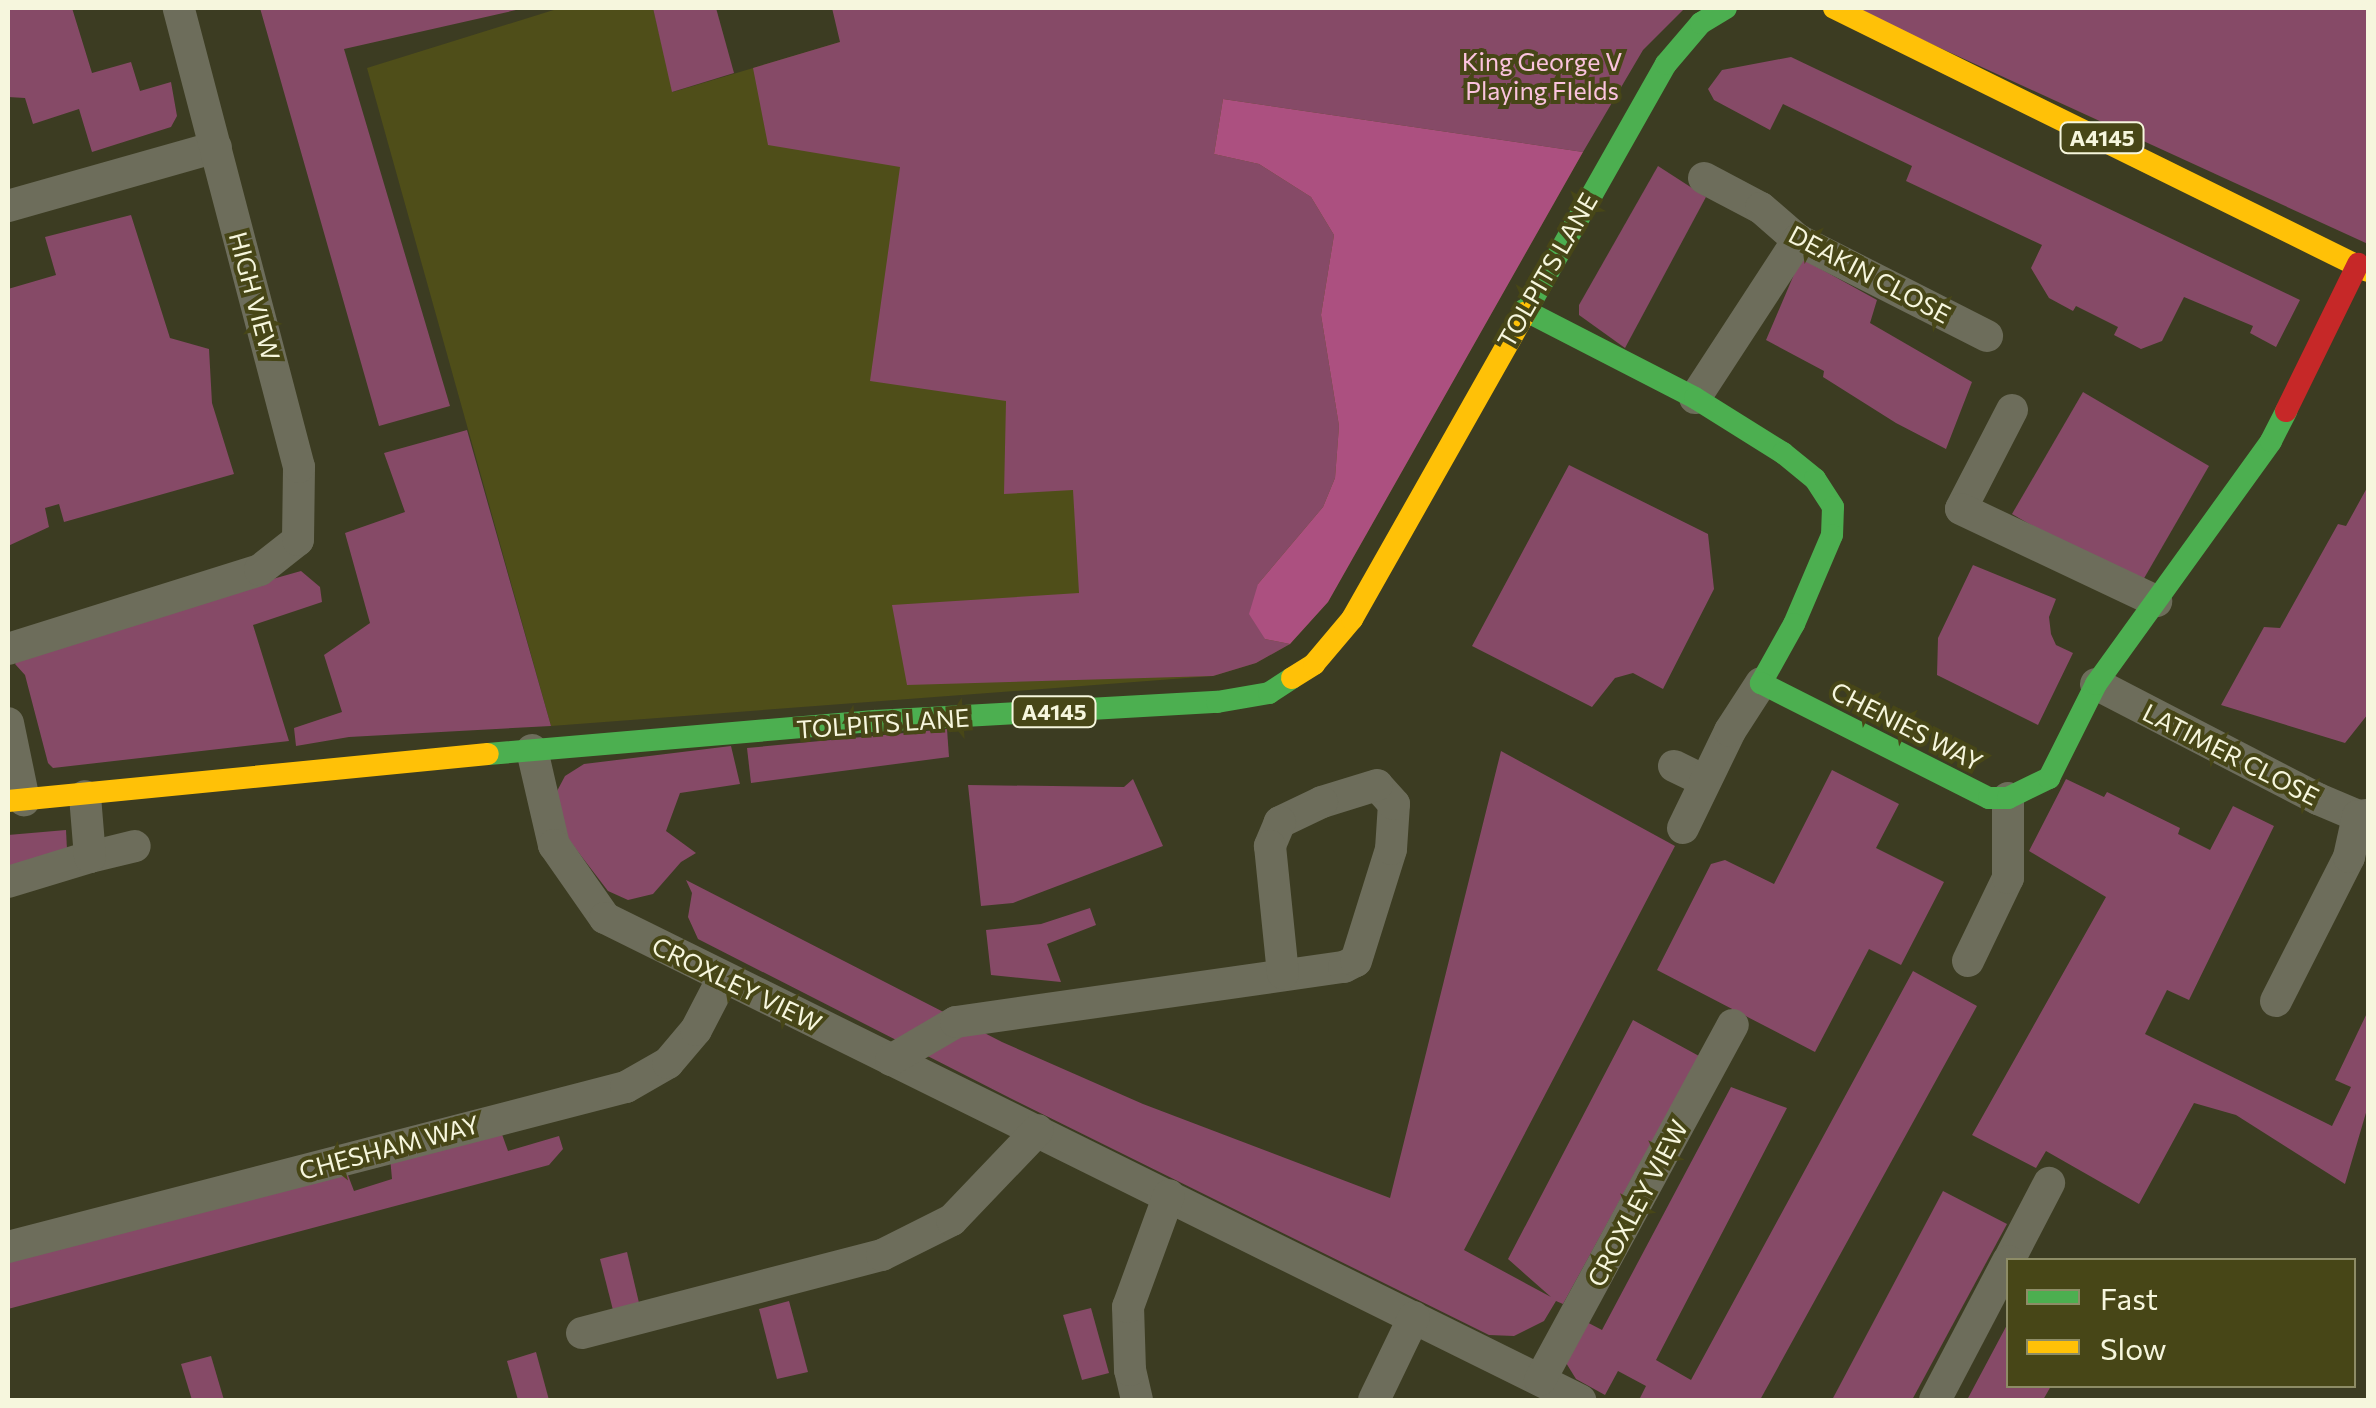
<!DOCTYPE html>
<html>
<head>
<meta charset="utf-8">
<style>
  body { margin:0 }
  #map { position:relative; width:2376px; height:1408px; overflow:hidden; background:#3c3c22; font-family:Commissioner,sans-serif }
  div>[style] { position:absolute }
  .built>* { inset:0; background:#4f4e19 }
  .green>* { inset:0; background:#864a67 }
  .forest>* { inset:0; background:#ac5080 }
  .street>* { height:32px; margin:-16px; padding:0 16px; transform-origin:16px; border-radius:16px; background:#6d6d5b }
  .fast>* { height:22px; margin:-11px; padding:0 11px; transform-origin:11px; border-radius:11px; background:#4caf50 }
  .slow>* { height:22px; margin:-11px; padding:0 11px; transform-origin:11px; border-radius:11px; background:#ffc107 }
  .jam>* { height:22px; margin:-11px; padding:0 11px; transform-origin:11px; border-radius:11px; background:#c62828 }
  span { translate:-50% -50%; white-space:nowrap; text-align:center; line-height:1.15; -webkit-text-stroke:8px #474617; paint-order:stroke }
  .shield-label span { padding:2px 8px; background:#474617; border:2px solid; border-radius:8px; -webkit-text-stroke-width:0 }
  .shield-label { font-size:22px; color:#f6f6dd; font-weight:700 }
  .park-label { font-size:25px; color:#fbc3de }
  .street-label { font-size:25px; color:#f6f6dd }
  .frame { position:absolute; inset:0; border:10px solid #f6f6dd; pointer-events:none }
  .legend { position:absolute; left:2006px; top:1258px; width:350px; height:130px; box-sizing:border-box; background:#474617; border:2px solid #8d8c66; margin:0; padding:12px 18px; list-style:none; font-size:30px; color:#f6f6dd }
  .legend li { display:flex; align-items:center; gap:20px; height:50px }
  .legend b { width:50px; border:2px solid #8d8c66 }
</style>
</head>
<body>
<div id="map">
  <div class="built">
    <div style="clip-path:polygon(560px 8px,653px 8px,673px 92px,840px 42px,1583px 152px,1328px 602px,1290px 644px,1256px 663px,1213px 676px,551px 726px,367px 68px)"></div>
  </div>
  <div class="green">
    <div style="clip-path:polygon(8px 8px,72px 8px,92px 73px,131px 62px,140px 91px,171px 82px,177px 116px,171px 127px,92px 152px,79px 109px,33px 124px,25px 98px,8px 97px)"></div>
    <div style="clip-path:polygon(260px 8px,525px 8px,344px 49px,450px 406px,379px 426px)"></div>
    <div style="clip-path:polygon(653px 8px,716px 8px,734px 73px,672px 92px)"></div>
    <div style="clip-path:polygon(832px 8px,1685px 8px,1643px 50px,1583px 152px,1223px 99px,1214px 154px,1259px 164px,1311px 197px,1334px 235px,1321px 315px,1339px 426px,1335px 478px,1323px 507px,1258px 584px,1265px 639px,1290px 644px,1256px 663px,1213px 676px,907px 685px,892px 605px,1079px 593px,1073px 490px,1004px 494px,1006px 401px,870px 381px,900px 167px,768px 145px,753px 68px,840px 42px)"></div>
    <div style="clip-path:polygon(1853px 8px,2368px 8px,2368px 244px)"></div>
    <div style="clip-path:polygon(1791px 57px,2300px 300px,2276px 347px,2250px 333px,2253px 326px,2184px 297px,2162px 341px,2141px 349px,2114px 335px,2118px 327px,2076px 306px,2073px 311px,2049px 298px,2031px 268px,2042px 245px,1906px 181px,1912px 166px,1783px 104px,1770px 130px,1714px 100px,1708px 89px,1722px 70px)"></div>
    <div style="clip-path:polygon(1658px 166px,1706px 197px,1625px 348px,1579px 315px,1579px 305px)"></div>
    <div style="clip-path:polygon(131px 215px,170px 338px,209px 349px,212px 403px,234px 474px,64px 522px,59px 504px,45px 508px,49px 527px,8px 546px,8px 289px,56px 275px,45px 237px)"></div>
    <div style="clip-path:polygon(1801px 258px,1877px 300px,1870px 323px,1972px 382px,1946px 449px,1896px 423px,1823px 377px,1824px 371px,1766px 340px)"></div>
    <div style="clip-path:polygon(2083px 392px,2209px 466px,2139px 587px,2012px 514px)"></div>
    <div style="clip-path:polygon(467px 430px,551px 726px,349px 737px,296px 746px,294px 728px,342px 712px,324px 655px,370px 623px,345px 533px,405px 512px,384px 453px)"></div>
    <div style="clip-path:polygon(1569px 465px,1708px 534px,1714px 589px,1663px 689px,1633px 673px,1615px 678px,1592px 707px,1472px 646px)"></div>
    <div style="clip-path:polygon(2368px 486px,2368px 714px,2345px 743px,2221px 705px,2264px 627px,2280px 628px,2338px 524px,2346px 526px)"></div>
    <div style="clip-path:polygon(1973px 565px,2056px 599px,2049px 617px,2051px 634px,2056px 645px,2073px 653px,2038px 725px,1937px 675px,1938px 638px)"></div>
    <div style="clip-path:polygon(301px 571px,320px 587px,322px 602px,253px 625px,289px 741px,53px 768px,48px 763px,25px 675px,15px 664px,25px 649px)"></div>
    <div style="clip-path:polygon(947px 729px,949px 757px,751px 783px,747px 748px)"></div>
    <div style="clip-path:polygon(731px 746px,740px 784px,680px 793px,666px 831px,696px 853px,681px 862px,653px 894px,628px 900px,608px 891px,559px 827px,556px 793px,565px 776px,584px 764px)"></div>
    <div style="clip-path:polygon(1501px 751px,1675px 846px,1464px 1250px,1551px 1297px,1508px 1259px,1633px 1020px,1699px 1056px,1563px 1304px,1556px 1301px,1544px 1321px,1514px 1336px,1489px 1335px,1010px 1098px,698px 939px,688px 917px,692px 893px,686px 880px,1002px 1042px,1143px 1104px,1390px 1198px)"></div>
    <div style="clip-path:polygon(1832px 770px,1899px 804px,1876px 848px,1944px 882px,1901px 965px,1869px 949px,1815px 1052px,1657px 970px,1711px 864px,1725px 860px,1774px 884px)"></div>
    <div style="clip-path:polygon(1133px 779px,1163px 846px,1013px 903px,981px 906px,968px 785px,1124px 787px)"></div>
    <div style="clip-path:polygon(2066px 779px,2104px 797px,2107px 792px,2180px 828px,2178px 834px,2210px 850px,2233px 806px,2274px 826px,2189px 1000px,2167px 990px,2145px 1034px,2332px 1126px,2351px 1087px,2335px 1080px,2368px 1011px,2368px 1106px,2345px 1184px,2236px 1115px,2194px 1103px,2139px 1204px,2046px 1151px,2036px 1168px,1972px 1135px,2106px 897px,2029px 851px)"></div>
    <div style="clip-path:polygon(66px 830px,67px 850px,8px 874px,8px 835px)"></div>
    <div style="clip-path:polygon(1090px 908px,1096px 925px,1047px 944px,1061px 982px,991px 975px,986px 930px,1041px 924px)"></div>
    <div style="clip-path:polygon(1913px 971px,1977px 1006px,1760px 1400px,1639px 1400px,1646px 1386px,1618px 1371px,1605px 1395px,1576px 1379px,1563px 1358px,1579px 1318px,1602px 1330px,1731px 1087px,1787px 1108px,1656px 1360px,1691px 1380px)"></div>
    <div style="clip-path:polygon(499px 1126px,508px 1151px,559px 1136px,563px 1149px,549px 1165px,8px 1309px,8px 1260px,346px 1170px,354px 1191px,392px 1179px,390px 1157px)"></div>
    <div style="clip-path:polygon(1943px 1191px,2007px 1224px,1912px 1400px,1832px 1400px)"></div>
    <div style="clip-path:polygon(627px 1252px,640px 1307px,614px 1314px,600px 1259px)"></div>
    <div style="clip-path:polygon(789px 1301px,808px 1372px,777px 1379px,759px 1309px)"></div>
    <div style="clip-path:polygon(1091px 1308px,1109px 1373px,1082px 1380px,1063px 1315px)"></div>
    <div style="clip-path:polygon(2008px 1323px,2008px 1386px,2051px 1386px,2043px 1400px,1967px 1400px)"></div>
    <div style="clip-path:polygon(536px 1352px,549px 1400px,518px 1400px,507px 1361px)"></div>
    <div style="clip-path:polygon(211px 1356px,224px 1400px,192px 1400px,181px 1364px)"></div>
  </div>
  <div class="forest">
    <div style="clip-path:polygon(1223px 99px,1583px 152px,1328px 602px,1290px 644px,1265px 639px,1249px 614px,1258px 584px,1323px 507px,1335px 478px,1339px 426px,1321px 315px,1334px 235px,1311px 197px,1259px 164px,1214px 154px)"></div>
  </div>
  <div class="street">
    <div style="left:1704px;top:178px;width:64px;rotate:27.8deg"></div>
    <div style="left:1761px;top:208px;width:49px;rotate:40.9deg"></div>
    <div style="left:1798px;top:240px;width:212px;rotate:26.9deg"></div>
    <div style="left:8px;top:206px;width:216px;rotate:-15.8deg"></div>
    <div style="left:1695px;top:398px;width:189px;rotate:-56.9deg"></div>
    <div style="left:2012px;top:410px;width:111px;rotate:117.3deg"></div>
    <div style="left:1961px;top:509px;width:216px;rotate:25.3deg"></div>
    <div style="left:8px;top:649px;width:264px;rotate:-17.4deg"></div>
    <div style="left:260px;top:570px;width:48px;rotate:-38.3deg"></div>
    <div style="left:298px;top:540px;width:73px;rotate:-89.2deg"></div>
    <div style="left:299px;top:467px;width:474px;rotate:-104.7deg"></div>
    <div style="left:2096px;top:684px;width:250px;rotate:27.4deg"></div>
    <div style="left:2318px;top:799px;width:43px;rotate:23deg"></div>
    <div style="left:2358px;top:816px;width:10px;rotate:-6deg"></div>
    <div style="left:8px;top:723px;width:79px;rotate:78.3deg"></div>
    <div style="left:532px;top:750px;width:98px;rotate:77deg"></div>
    <div style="left:554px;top:845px;width:89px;rotate:55.1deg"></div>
    <div style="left:605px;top:918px;width:1088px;rotate:26.31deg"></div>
    <div style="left:1674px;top:766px;width:34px;rotate:26deg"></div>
    <div style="left:1683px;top:828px;width:108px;rotate:-64.1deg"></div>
    <div style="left:1730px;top:731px;width:57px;rotate:-57.1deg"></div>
    <div style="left:90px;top:857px;width:46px;rotate:-13.7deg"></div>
    <div style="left:8px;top:882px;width:86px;rotate:-17deg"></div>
    <div style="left:90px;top:857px;width:61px;rotate:-94.7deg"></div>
    <div style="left:1968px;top:961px;width:92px;rotate:-64.3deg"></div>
    <div style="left:2008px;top:878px;width:80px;rotate:-90deg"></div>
    <div style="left:2276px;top:1001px;width:161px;rotate:-63.1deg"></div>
    <div style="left:2349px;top:857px;width:42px;rotate:-77.6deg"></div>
    <div style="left:891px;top:1060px;width:75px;rotate:-30.3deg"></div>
    <div style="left:956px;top:1022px;width:392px;rotate:-8.1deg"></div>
    <div style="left:1344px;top:967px;width:13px;rotate:-27deg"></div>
    <div style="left:1356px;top:961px;width:117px;rotate:-72.6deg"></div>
    <div style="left:1391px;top:849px;width:45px;rotate:-86.2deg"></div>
    <div style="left:1394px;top:804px;width:25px;rotate:-132deg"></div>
    <div style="left:1377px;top:785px;width:58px;rotate:162.8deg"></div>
    <div style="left:1322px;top:802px;width:47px;rotate:154.5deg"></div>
    <div style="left:1280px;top:822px;width:26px;rotate:113deg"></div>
    <div style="left:1270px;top:846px;width:128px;rotate:84.2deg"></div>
    <div style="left:8px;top:1247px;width:638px;rotate:-14.52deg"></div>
    <div style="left:626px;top:1087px;width:48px;rotate:-29.7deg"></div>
    <div style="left:668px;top:1063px;width:43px;rotate:-49.7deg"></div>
    <div style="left:696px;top:1030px;width:59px;rotate:-62.6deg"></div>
    <div style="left:2009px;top:1260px;width:87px;rotate:-62.5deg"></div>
    <div style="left:582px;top:1333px;width:310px;rotate:-14.6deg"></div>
    <div style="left:882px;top:1255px;width:78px;rotate:-26.6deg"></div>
    <div style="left:952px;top:1220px;width:124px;rotate:-46.3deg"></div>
    <div style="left:1540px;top:1380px;width:404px;rotate:-61.5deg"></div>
    <div style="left:1137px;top:1400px;width:31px;rotate:-103deg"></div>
    <div style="left:1130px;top:1370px;width:63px;rotate:-91.8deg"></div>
    <div style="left:1128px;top:1307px;width:119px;rotate:-69.9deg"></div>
    <div style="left:1374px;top:1400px;width:92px;rotate:-64.3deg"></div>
    <div style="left:1935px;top:1400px;width:157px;rotate:-62.3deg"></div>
  </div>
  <div class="fast">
    <div style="left:1524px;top:310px;width:192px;rotate:27.2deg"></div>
    <div style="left:1695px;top:398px;width:104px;rotate:32deg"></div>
    <div style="left:1783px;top:453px;width:41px;rotate:39.1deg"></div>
    <div style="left:1815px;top:479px;width:33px;rotate:57deg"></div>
    <div style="left:1833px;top:507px;width:28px;rotate:92deg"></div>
    <div style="left:1832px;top:535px;width:97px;rotate:113.1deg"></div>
    <div style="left:1794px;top:624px;width:68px;rotate:119.2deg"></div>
    <div style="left:1761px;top:683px;width:255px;rotate:26.8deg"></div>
    <div style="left:1989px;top:798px;width:19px"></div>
    <div style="left:2008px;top:798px;width:46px;rotate:-26deg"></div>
    <div style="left:2049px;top:778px;width:105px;rotate:-63.4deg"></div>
    <div style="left:2096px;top:684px;width:299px;rotate:-54.2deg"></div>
    <div style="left:2271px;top:441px;width:34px;rotate:-63deg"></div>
    <div style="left:1525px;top:313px;width:286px;rotate:-60.5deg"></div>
    <div style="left:1666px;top:64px;width:54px;rotate:-49.5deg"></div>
    <div style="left:1701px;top:23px;width:29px;rotate:-31deg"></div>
    <div style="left:488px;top:754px;width:388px;rotate:-4.9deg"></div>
    <div style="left:875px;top:721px;width:343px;rotate:-3.2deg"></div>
    <div style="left:1217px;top:702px;width:53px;rotate:-9.8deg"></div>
    <div style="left:1269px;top:693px;width:27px;rotate:-33deg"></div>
  </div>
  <div class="slow">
    <div style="left:1834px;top:8px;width:595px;rotate:26.22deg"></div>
    <div style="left:1292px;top:678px;width:26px;rotate:-32deg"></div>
    <div style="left:1314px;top:664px;width:59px;rotate:-49.8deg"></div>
    <div style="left:1352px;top:619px;width:352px;rotate:-60.5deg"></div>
    <div style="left:8px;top:801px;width:482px;rotate:-5.6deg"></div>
  </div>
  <div class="jam">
    <div style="left:2286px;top:411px;width:164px;rotate:-63.9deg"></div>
  </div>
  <div class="shield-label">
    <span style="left:2102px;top:138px">A4145</span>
    <span style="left:1054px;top:712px">A4145</span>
  </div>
  <div class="park-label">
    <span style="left:1542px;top:76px">King George V<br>Playing FIelds</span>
  </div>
  <div class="street-label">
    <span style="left:1547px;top:270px;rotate:-60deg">TOLPITS LANE</span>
    <span style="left:1870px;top:274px;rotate:28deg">DEAKIN CLOSE</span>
    <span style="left:255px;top:296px;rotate:75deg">HIGH VIEW</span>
    <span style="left:883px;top:723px;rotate:-4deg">TOLPITS LANE</span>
    <span style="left:1907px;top:726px;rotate:27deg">CHENIES WAY</span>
    <span style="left:2231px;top:754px;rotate:27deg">LATIMER CLOSE</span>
    <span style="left:737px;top:984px;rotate:26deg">CROXLEY VIEW</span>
    <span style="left:389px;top:1147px;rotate:-15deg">CHESHAM WAY</span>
    <span style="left:1637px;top:1203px;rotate:-62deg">CROXLEY VIEW</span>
  </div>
  <div class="frame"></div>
  <ul class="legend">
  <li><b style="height:12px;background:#4caf50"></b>Fast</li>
  <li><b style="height:12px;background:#ffc107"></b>Slow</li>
  </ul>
</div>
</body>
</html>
